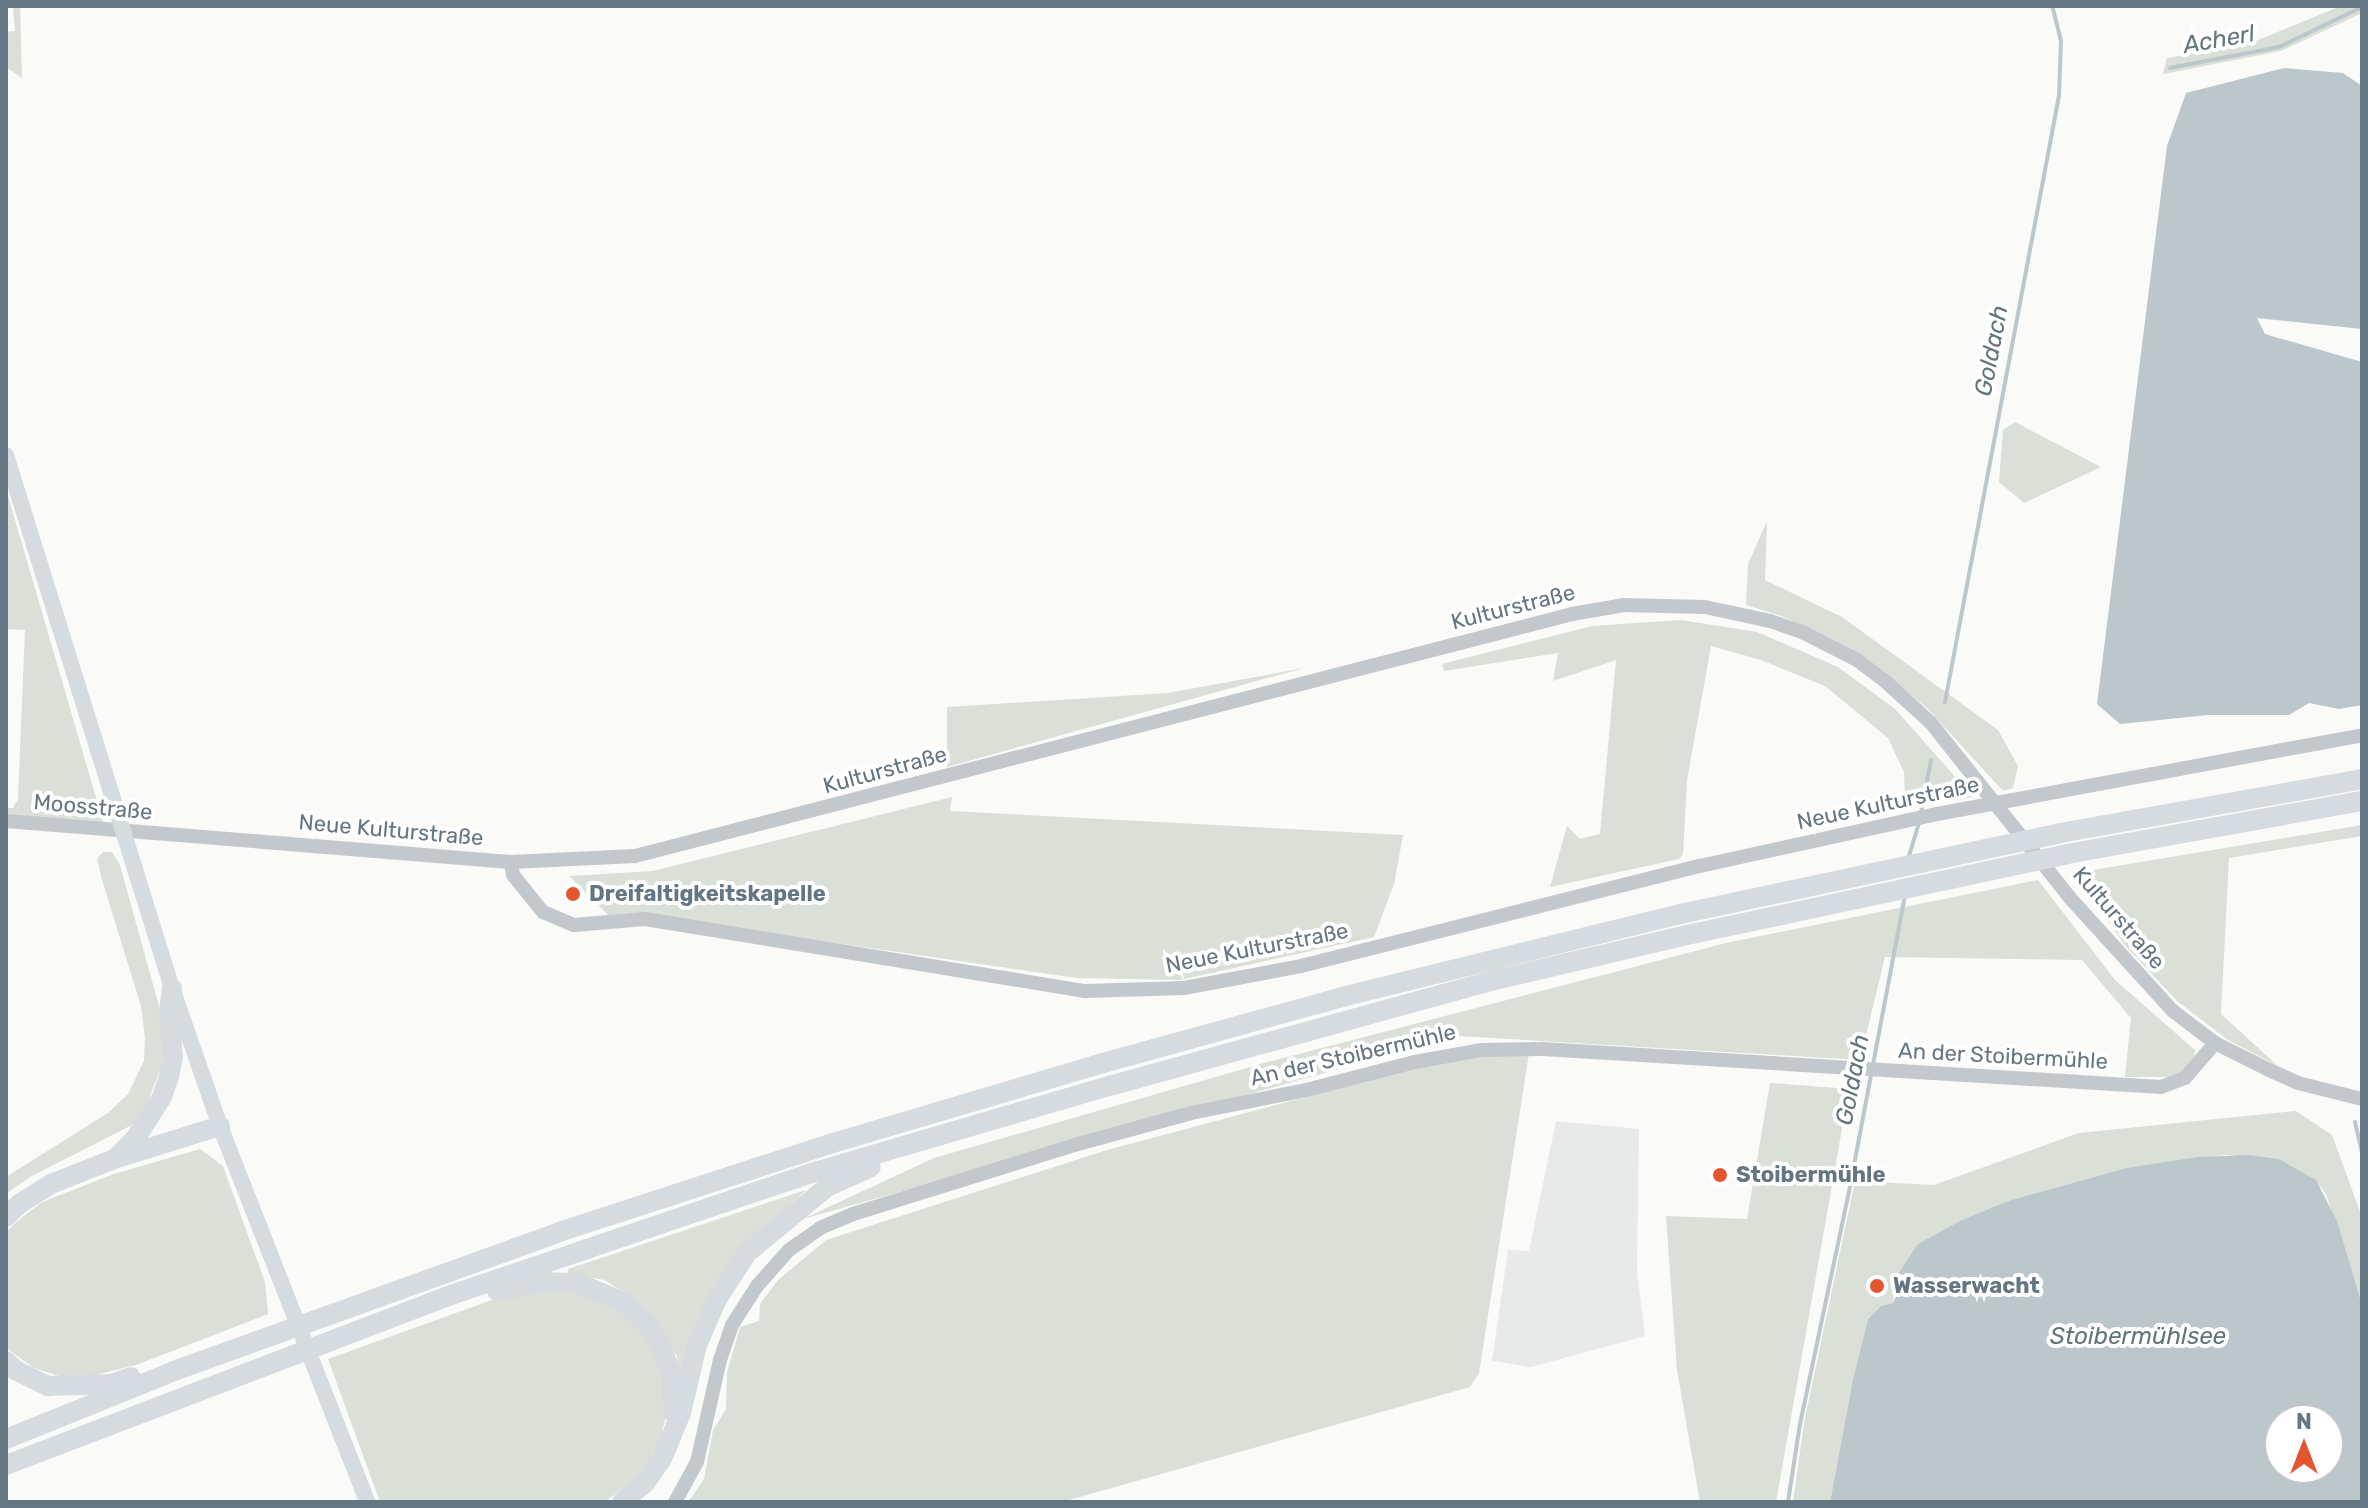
<!DOCTYPE html>
<html>
<head>
<meta charset="utf-8">
<style>
  body { margin:0 }
  #map { position:relative; width:2368px; height:1508px; overflow:hidden; background:#fafaf8; font-family:Rubik,sans-serif }
  div>[style] { position:absolute }
  .built>* { inset:0; background:#e8e9e9 }
  .green>* { inset:0; background:#dadfd7 }
  .water>* { inset:0; background:#bbc7cb }
  .stream>* { height:4px; margin:-2px; padding:0 2px; transform-origin:2px; border-radius:2px; background:#bbc7cb }
  .minor>* { height:14px; margin:-7px; padding:0 7px; transform-origin:7px; border-radius:7px; background:#c3c8cc }
  .major>* { height:16px; margin:-8px; padding:0 8px; transform-origin:8px; border-radius:8px; background:#d6dbdf }
  .highway>* { height:20px; margin:-10px; padding:0 10px; transform-origin:10px; border-radius:10px; background:#d6dbdf }
  .dots>* { width:22px; height:22px; translate:-50% -50%; box-sizing:border-box; border:4px solid #fff; border-radius:50% }
  span { translate:-50% -50%; white-space:nowrap; text-align:center; line-height:1.15; -webkit-text-stroke:8px #fff; paint-order:stroke }
  .street-label { font-size:22px; color:#657683 }
  .poi-label { font-size:22px; color:#657683; font-weight:700 }
  .left { translate:0 -50%; text-align:left }
  .water-label { font-size:24px; color:#60757c; font-style:italic }
  .frame { position:absolute; inset:0; border:8px solid #657683; pointer-events:none }
  .north { position:absolute; left:2264px; top:1404px; width:80px; height:80px; box-sizing:border-box; background:#fff; border:2px solid #c1c8cd; border-radius:50%; rotate:0deg; font-size:22px; font-weight:700; line-height:32px; text-align:center; color:#657683 }
  .north::after { content:''; display:block; margin:auto; width:28px; height:36px; background:#e4572e; clip-path:polygon(50% 0,100% 100%,50% 72%,0 100%) }
</style>
</head>
<body>
<div id="map">
  <div class="built">
    <div style="clip-path:polygon(1556px 1121px,1639px 1129px,1637px 1271px,1645px 1336px,1531px 1367px,1492px 1361px,1508px 1250px,1529px 1251px)"></div>
  </div>
  <div class="green">
    <div style="clip-path:polygon(13px 6px,20px 6px,22px 78px,6px 67px,6px 32px,15px 31px)"></div>
    <div style="clip-path:polygon(2341px 6px,2362px 6px,2362px 13px,2281px 51px,2163px 74px,2167px 58px,2248px 44px)"></div>
    <div style="clip-path:polygon(2015px 422px,2101px 467px,2024px 503px,1999px 482px,2003px 430px)"></div>
    <div style="clip-path:polygon(6px 489px,104px 825px,6px 814px,6px 808px,13px 808px,18px 799px,25px 630px,6px 629px)"></div>
    <div style="clip-path:polygon(1767px 521px,1765px 580px,1842px 617px,1998px 730px,2018px 766px,2013px 788px,2003px 791px,1927px 708px,1861px 655px,1784px 617px,1746px 605px,1748px 564px)"></div>
    <div style="clip-path:polygon(1681px 620px,1757px 632px,1838px 667px,1895px 709px,1973px 797px,1905px 806px,1904px 772px,1888px 738px,1825px 686px,1761px 660px,1711px 646px,1687px 780px,1683px 854px,1679px 859px,1550px 887px,1567px 826px,1580px 839px,1600px 834px,1616px 660px,1553px 681px,1558px 653px,1444px 671px,1442px 664px,1592px 626px)"></div>
    <div style="clip-path:polygon(1304px 668px,947px 767px,947px 707px,1168px 693px)"></div>
    <div style="clip-path:polygon(952px 797px,950px 811px,1403px 835px,1394px 884px,1374px 937px,1180px 980px,1077px 978px,630px 913px,609px 916px,569px 876px,653px 871px)"></div>
    <div style="clip-path:polygon(2362px 825px,2362px 836px,2229px 858px,2221px 1014px,2278px 1066px,2228px 1040px,2177px 1001px,2124px 944px,2075px 873px)"></div>
    <div style="clip-path:polygon(103px 852px,112px 852px,120px 865px,162px 1017px,165px 1045px,161px 1068px,143px 1113px,132px 1125px,30px 1177px,6px 1194px,6px 1177px,108px 1113px,128px 1094px,144px 1061px,145px 1037px,141px 1006px,102px 880px,97px 859px)"></div>
    <div style="clip-path:polygon(2038px 880px,2115px 980px,2195px 1050px,2194px 1058px,2177px 1077px,2125px 1077px,2131px 1018px,2082px 960px,1885px 957px,1860px 1060px,1457px 1036px,803px 1219px,934px 1158px,1264px 1063px,1726px 943px)"></div>
    <div style="clip-path:polygon(1529px 1053px,1479px 1373px,1470px 1387px,1062px 1502px,688px 1502px,704px 1479px,713px 1430px,726px 1409px,727px 1372px,740px 1327px,759px 1321px,760px 1304px,778px 1280px,826px 1240px,1107px 1150px,1452px 1058px)"></div>
    <div style="clip-path:polygon(1770px 1083px,1849px 1089px,1776px 1502px,1700px 1502px,1677px 1370px,1666px 1216px,1747px 1219px)"></div>
    <div style="clip-path:polygon(2296px 1111px,2332px 1135px,2362px 1217px,2362px 1305px,2326px 1194px,2315px 1180px,2279px 1159px,2225px 1155px,2126px 1168px,2011px 1200px,1918px 1244px,1895px 1288px,1893px 1303px,1881px 1306px,1868px 1319px,1853px 1379px,1830px 1502px,1793px 1502px,1804px 1423px,1855px 1181px,1934px 1185px,2079px 1133px)"></div>
    <div style="clip-path:polygon(200px 1149px,223px 1166px,265px 1282px,268px 1314px,136px 1365px,91px 1376px,59px 1376px,34px 1368px,9px 1350px,6px 1346px,6px 1233px,15px 1223px,42px 1202px,114px 1174px)"></div>
    <div style="clip-path:polygon(806px 1190px,736px 1256px,681px 1393px,677px 1356px,659px 1326px,633px 1298px,604px 1280px,568px 1273px,568px 1269px)"></div>
    <div style="clip-path:polygon(548px 1286px,600px 1295px,644px 1328px,667px 1382px,666px 1415px,660px 1441px,643px 1472px,605px 1502px,380px 1502px,328px 1359px,514px 1292px)"></div>
  </div>
  <div class="water">
    <div style="clip-path:polygon(2284px 68px,2343px 73px,2362px 86px,2362px 329px,2257px 318px,2265px 334px,2362px 362px,2362px 705px,2339px 709px,2309px 703px,2289px 715px,2208px 715px,2120px 724px,2097px 704px,2167px 146px,2186px 93px)"></div>
    <div style="clip-path:polygon(evenodd,2248px 1155px,2279px 1159px,2316px 1180px,2337px 1221px,2362px 1305px,2362px 1502px,1830px 1502px,1853px 1379px,1868px 1319px,1881px 1306px,1893px 1303px,1897px 1294px,1891px 1285px,1918px 1244px,1962px 1220px,2011px 1200px,2126px 1168px,2198px 1157px,2248px 1155px,2280px 1420px,2328px 1420px,2328px 1468px,2280px 1468px,2280px 1420px)"></div>
  </div>
  <div class="stream">
    <div style="left:2170px;top:68px;width:111px;rotate:-10.9deg"></div>
    <div style="left:2279px;top:47px;width:92px;rotate:-25.7deg"></div>
    <div style="left:1945px;top:702px;width:617px;rotate:-79.35deg"></div>
    <div style="left:2059px;top:96px;width:55px;rotate:-87.9deg"></div>
    <div style="left:2061px;top:41px;width:36px;rotate:-104deg"></div>
    <div style="left:1921px;top:813px;width:54px;rotate:-79.3deg"></div>
    <div style="left:1908px;top:859px;width:39px;rotate:-73deg"></div>
    <div style="left:2355px;top:1122px;width:31px;rotate:77deg"></div>
    <div style="left:1788px;top:1502px;width:79px;rotate:-81.3deg"></div>
    <div style="left:1800px;top:1424px;width:248px;rotate:-78.1deg"></div>
    <div style="left:1851px;top:1181px;width:290px;rotate:-79.3deg"></div>
  </div>
  <div class="minor">
    <div style="left:6px;top:821px;width:507px;rotate:4.64deg"></div>
    <div style="left:511px;top:862px;width:124px;rotate:-2.8deg"></div>
    <div style="left:635px;top:856px;width:968px;rotate:-14.48deg"></div>
    <div style="left:1572px;top:614px;width:53px;rotate:-9.8deg"></div>
    <div style="left:1624px;top:605px;width:81px;rotate:1.4deg"></div>
    <div style="left:1705px;top:607px;width:66px;rotate:12.2deg"></div>
    <div style="left:1770px;top:621px;width:36px;rotate:19deg"></div>
    <div style="left:1804px;top:633px;width:59px;rotate:27deg"></div>
    <div style="left:1857px;top:660px;width:36px;rotate:37deg"></div>
    <div style="left:1886px;top:682px;width:61px;rotate:42.3deg"></div>
    <div style="left:1931px;top:723px;width:223px;rotate:51.5deg"></div>
    <div style="left:2070px;top:898px;width:153px;rotate:47.7deg"></div>
    <div style="left:2173px;top:1011px;width:53px;rotate:37.3deg"></div>
    <div style="left:2215px;top:1043px;width:60px;rotate:26.6deg"></div>
    <div style="left:2269px;top:1070px;width:32px;rotate:24deg"></div>
    <div style="left:2298px;top:1083px;width:66px;rotate:14deg"></div>
    <div style="left:511px;top:862px;width:13px;rotate:81deg"></div>
    <div style="left:513px;top:875px;width:48px;rotate:51deg"></div>
    <div style="left:543px;top:912px;width:34px;rotate:23deg"></div>
    <div style="left:574px;top:925px;width:71px;rotate:-4.8deg"></div>
    <div style="left:645px;top:919px;width:446px;rotate:9.3deg"></div>
    <div style="left:1085px;top:991px;width:99px;rotate:-1.7deg"></div>
    <div style="left:1184px;top:988px;width:119px;rotate:-10.6deg"></div>
    <div style="left:1301px;top:966px;width:411px;rotate:-14.1deg"></div>
    <div style="left:1700px;top:866px;width:243px;rotate:-12.4deg"></div>
    <div style="left:1937px;top:814px;width:432px;rotate:-10.5deg"></div>
    <div style="left:675px;top:1502px;width:46px;rotate:-61.2deg"></div>
    <div style="left:697px;top:1462px;width:105px;rotate:-77.3deg"></div>
    <div style="left:720px;top:1360px;width:37px;rotate:-71deg"></div>
    <div style="left:732px;top:1325px;width:46px;rotate:-57.3deg"></div>
    <div style="left:757px;top:1286px;width:48px;rotate:-48.4deg"></div>
    <div style="left:789px;top:1250px;width:38px;rotate:-35deg"></div>
    <div style="left:820px;top:1228px;width:36px;rotate:-23deg"></div>
    <div style="left:853px;top:1214px;width:236px;rotate:-17.3deg"></div>
    <div style="left:1078px;top:1144px;width:117px;rotate:-15.3deg"></div>
    <div style="left:1191px;top:1113px;width:117px;rotate:-11.3deg"></div>
    <div style="left:1306px;top:1090px;width:113px;rotate:-14.4deg"></div>
    <div style="left:1415px;top:1062px;width:68px;rotate:-10.2deg"></div>
    <div style="left:1482px;top:1050px;width:61px;rotate:-0.9deg"></div>
    <div style="left:1543px;top:1049px;width:619px;rotate:3.52deg"></div>
    <div style="left:2161px;top:1087px;width:26px;rotate:-21deg"></div>
    <div style="left:2185px;top:1078px;width:46px;rotate:-49.4deg"></div>
  </div>
  <div class="major">
    <div style="left:6px;top:455px;width:558px;rotate:72.7deg"></div>
    <div style="left:172px;top:988px;width:146px;rotate:70.8deg"></div>
    <div style="left:220px;top:1126px;width:404px;rotate:68.6deg"></div>
  </div>
  <div class="highway">
    <div style="left:117px;top:1157px;width:25px;rotate:-45deg"></div>
    <div style="left:135px;top:1139px;width:50px;rotate:-57.3deg"></div>
    <div style="left:162px;top:1097px;width:21px;rotate:-71deg"></div>
    <div style="left:169px;top:1077px;width:20px;rotate:-79deg"></div>
    <div style="left:173px;top:1057px;width:45px;rotate:-95.1deg"></div>
    <div style="left:169px;top:1012px;width:24px;rotate:-83deg"></div>
    <div style="left:6px;top:1217px;width:18px;rotate:-45deg"></div>
    <div style="left:19px;top:1204px;width:38px;rotate:-32deg"></div>
    <div style="left:51px;top:1184px;width:68px;rotate:-21.6deg"></div>
    <div style="left:114px;top:1159px;width:111px;rotate:-17.3deg"></div>
    <div style="left:497px;top:1291px;width:46px;rotate:-11.3deg"></div>
    <div style="left:542px;top:1282px;width:36px;rotate:2deg"></div>
    <div style="left:578px;top:1283px;width:51px;rotate:23.1deg"></div>
    <div style="left:625px;top:1303px;width:35px;rotate:43deg"></div>
    <div style="left:651px;top:1327px;width:24px;rotate:62deg"></div>
    <div style="left:662px;top:1348px;width:29px;rotate:70deg"></div>
    <div style="left:672px;top:1375px;width:38px;rotate:88deg"></div>
    <div style="left:6px;top:1361px;width:13px;rotate:45deg"></div>
    <div style="left:15px;top:1370px;width:37px;rotate:26deg"></div>
    <div style="left:48px;top:1386px;width:64px;rotate:-1.8deg"></div>
    <div style="left:112px;top:1384px;width:20px;rotate:-20deg"></div>
    <div style="left:6px;top:1439px;width:181px;rotate:-22deg"></div>
    <div style="left:174px;top:1371px;width:412px;rotate:-19.8deg"></div>
    <div style="left:562px;top:1231px;width:285px;rotate:-18deg"></div>
    <div style="left:833px;top:1143px;width:282px;rotate:-16.5deg"></div>
    <div style="left:1103px;top:1063px;width:252px;rotate:-15.4deg"></div>
    <div style="left:1346px;top:996px;width:344px;rotate:-13.8deg"></div>
    <div style="left:1680px;top:914px;width:389px;rotate:-12deg"></div>
    <div style="left:2060px;top:833px;width:307px;rotate:-10.1deg"></div>
    <div style="left:6px;top:1465px;width:476px;rotate:-20.9deg"></div>
    <div style="left:451px;top:1295px;width:387px;rotate:-18.7deg"></div>
    <div style="left:818px;top:1171px;width:307px;rotate:-16.3deg"></div>
    <div style="left:1113px;top:1085px;width:400px;rotate:-15.4deg"></div>
    <div style="left:1499px;top:979px;width:193px;rotate:-13.2deg"></div>
    <div style="left:1687px;top:935px;width:389px;rotate:-12deg"></div>
    <div style="left:2067px;top:854px;width:300px;rotate:-10.2deg"></div>
    <div style="left:622px;top:1502px;width:30px;rotate:-40deg"></div>
    <div style="left:645px;top:1483px;width:29px;rotate:-55deg"></div>
    <div style="left:662px;top:1459px;width:50px;rotate:-67.6deg"></div>
    <div style="left:681px;top:1413px;width:70px;rotate:-76.8deg"></div>
    <div style="left:697px;top:1345px;width:50px;rotate:-66.5deg"></div>
    <div style="left:717px;top:1299px;width:55px;rotate:-56.9deg"></div>
    <div style="left:747px;top:1253px;width:104px;rotate:-39.5deg"></div>
    <div style="left:827px;top:1187px;width:48px;rotate:-24.4deg"></div>
  </div>
  <div class="dots">
    <div style="left:573px;top:894px;background:#e4572e"></div>
    <div style="left:1720px;top:1175px;background:#e4572e"></div>
    <div style="left:1877px;top:1286px;background:#e4572e"></div>
  </div>
  <div class="street-label">
    <span style="left:1513px;top:607px;rotate:-14deg">Kulturstraße</span>
    <span style="left:885px;top:770px;rotate:-15deg">Kulturstraße</span>
    <span style="left:1888px;top:803px;rotate:-12deg">Neue Kulturstraße</span>
    <span style="left:93px;top:807px;rotate:5deg">Moosstraße</span>
    <span style="left:391px;top:830px;rotate:5deg">Neue Kulturstraße</span>
    <span style="left:2119px;top:918px;rotate:49deg">Kulturstraße</span>
    <span style="left:1257px;top:948px;rotate:-11deg">Neue Kulturstraße</span>
    <span style="left:1353px;top:1055px;rotate:-13deg">An der Stoibermühle</span>
    <span style="left:2003px;top:1056px;rotate:3deg">An der Stoibermühle</span>
  </div>
  <div class="poi-label">
    <span class="left" style="left:589px;top:894px">Dreifaltigkeitskapelle</span>
    <span class="left" style="left:1736px;top:1175px">Stoibermühle</span>
    <span class="left" style="left:1893px;top:1286px">Wasserwacht</span>
  </div>
  <div class="water-label">
    <span style="left:2219px;top:40px;rotate:-10deg">Acherl</span>
    <span style="left:1992px;top:351px;rotate:-79deg">Goldach</span>
    <span style="left:1853px;top:1080px;rotate:-79deg">Goldach</span>
    <span style="left:2138px;top:1337px">Stoibermühlsee</span>
  </div>
  <div class="frame"></div>
  <div class="north">N</div>
</div>
</body>
</html>
